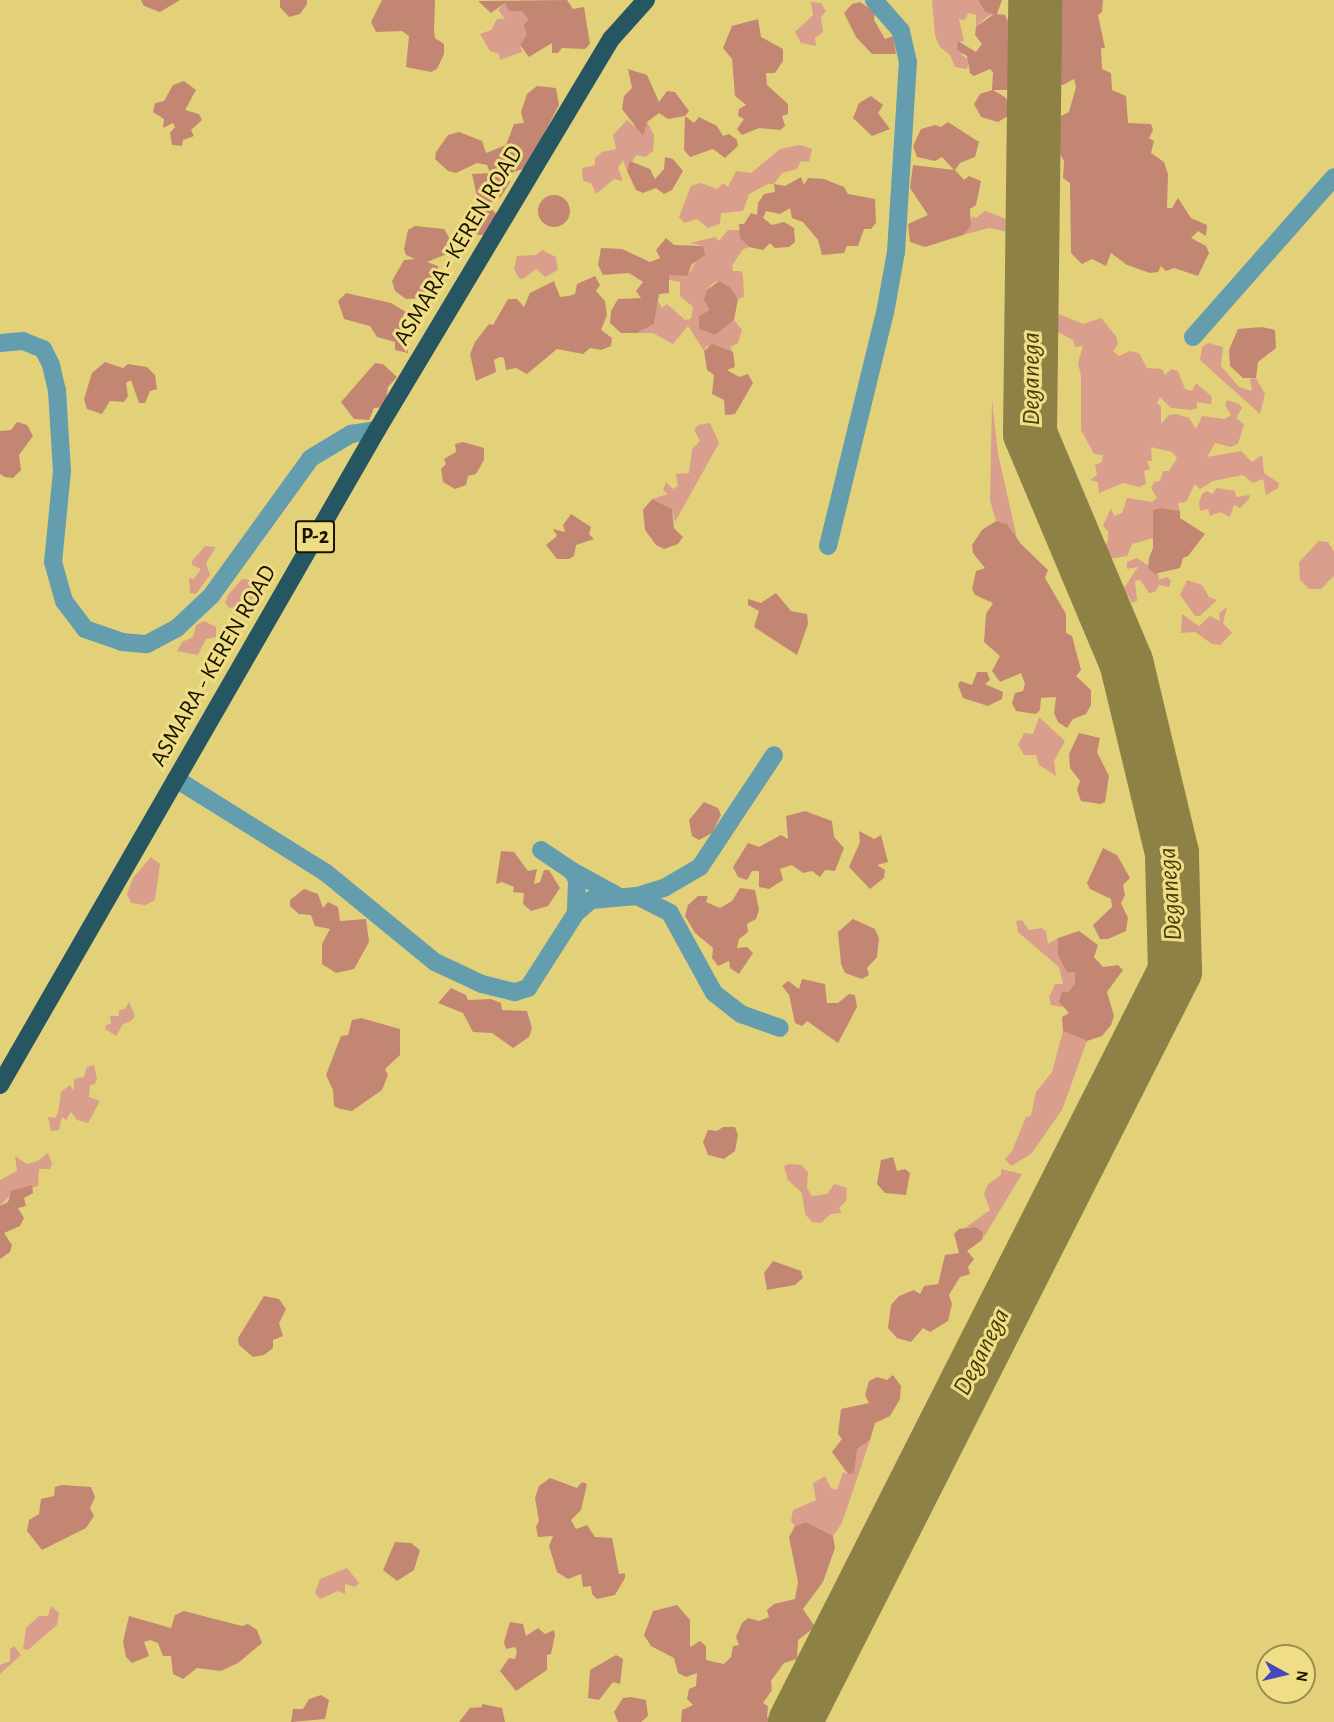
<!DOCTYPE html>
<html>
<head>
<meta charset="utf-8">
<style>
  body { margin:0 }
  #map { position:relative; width:1334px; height:1722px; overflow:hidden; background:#e3d17a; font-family:"Alegreya Sans",sans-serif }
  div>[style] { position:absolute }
  .green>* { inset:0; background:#d99e8c }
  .forest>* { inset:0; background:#c38673 }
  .round { border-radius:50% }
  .river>* { height:54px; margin:-27px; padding:0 27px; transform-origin:27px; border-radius:27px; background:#8e8145 }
  .minor>* { height:18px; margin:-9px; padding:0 9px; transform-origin:9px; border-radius:9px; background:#649dad }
  .highway>* { height:18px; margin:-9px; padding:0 9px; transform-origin:9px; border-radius:9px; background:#255662 }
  span { translate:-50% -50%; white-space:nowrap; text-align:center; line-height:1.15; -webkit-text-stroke:6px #f0de87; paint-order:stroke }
  .shield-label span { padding:2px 4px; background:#f0de87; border:2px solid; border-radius:4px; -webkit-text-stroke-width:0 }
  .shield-label { font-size:22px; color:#1b1500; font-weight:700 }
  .street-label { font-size:24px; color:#1b1500 }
  .water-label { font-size:26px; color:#463c0a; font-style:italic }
  .north { position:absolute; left:1256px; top:1644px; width:60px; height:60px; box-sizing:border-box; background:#f0de87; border:2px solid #9b8e51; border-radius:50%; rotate:98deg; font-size:16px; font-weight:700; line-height:24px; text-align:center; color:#1b1500 }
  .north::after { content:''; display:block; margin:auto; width:21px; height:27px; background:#4847bd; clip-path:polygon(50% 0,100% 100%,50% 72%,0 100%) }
</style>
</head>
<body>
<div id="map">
  <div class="green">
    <div style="clip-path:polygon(932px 0,978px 0,985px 12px,996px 14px,988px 16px,976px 27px,976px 15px,968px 13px,965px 20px,959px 19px,964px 41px,958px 42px,962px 55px,969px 60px,967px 69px,955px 67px,950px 55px,940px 47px,935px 36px)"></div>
    <div style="clip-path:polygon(811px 2px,821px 3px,826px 11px,821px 17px,823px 32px,815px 38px,816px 46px,801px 43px,795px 32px,813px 15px)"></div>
    <div style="clip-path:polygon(505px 3px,522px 10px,528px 21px,528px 35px,520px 45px,522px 52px,500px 60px,499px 54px,490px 51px,480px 34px,491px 30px,497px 19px,505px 19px,498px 10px)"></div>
    <div style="clip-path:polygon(627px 120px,634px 126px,647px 122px,654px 135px,653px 151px,645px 157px,636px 155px,627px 171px,623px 160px,618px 168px,623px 181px,614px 179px,596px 194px,591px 183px,583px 181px,582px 168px,595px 165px,595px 158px,602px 152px,616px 149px,613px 135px)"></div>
    <div style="clip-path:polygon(800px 145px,812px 149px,809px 162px,801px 161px,797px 169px,782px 173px,774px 184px,768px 184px,749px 194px,743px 211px,721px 213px,720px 224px,708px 228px,697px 219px,684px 223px,679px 217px,691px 186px,701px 183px,717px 189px,723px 183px,728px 187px,736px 171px,751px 173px,780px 149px)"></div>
    <div style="clip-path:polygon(985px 211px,1004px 218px,1013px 233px,989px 228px,963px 235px,973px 216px,976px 218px)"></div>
    <div style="clip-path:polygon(728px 230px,740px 230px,740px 238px,749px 247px,742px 250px,732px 266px,733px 271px,741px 271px,743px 276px,744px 297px,738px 299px,730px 287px,719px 281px,713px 283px,707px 290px,710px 311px,699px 316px,699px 329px,715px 335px,734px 320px,742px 330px,738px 343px,730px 347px,733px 352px,706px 346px,704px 351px,688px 326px,673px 344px,653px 333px,637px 333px,654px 324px,658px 301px,662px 308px,667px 304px,685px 320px,691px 319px,693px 307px,680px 296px,680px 282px,669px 280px,669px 275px,691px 271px,703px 246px,690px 243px,715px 237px,719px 241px)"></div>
    <div style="clip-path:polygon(542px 250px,556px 257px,558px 270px,545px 277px,536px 269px,523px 279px,519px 278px,514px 269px,517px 256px,536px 255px)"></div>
    <div style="clip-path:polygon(1059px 314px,1083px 324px,1101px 318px,1116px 336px,1118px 344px,1113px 351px,1119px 356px,1130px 351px,1139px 353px,1147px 368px,1162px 369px,1165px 375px,1171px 369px,1178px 371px,1185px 389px,1192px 391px,1196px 383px,1212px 397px,1211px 404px,1197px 402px,1197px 408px,1191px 410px,1171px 408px,1160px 397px,1157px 403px,1161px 406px,1161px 424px,1169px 415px,1177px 414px,1189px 418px,1196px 429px,1202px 416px,1225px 419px,1231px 415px,1225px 405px,1227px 400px,1239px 404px,1242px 408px,1236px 418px,1244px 424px,1238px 444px,1231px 447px,1215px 443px,1207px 457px,1241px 451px,1252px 462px,1262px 455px,1264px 473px,1279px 483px,1278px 488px,1266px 495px,1263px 479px,1253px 483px,1243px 475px,1213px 481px,1200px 489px,1195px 484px,1186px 502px,1178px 503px,1180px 511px,1161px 508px,1153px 519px,1153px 538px,1132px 544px,1127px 556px,1109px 559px,1103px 552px,1108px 540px,1108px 531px,1103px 526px,1111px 508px,1114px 516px,1122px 513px,1127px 498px,1152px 502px,1157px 498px,1151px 488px,1154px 482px,1160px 481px,1163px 471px,1169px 471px,1177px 458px,1172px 452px,1151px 447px,1152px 461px,1147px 461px,1150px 469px,1144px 471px,1146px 484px,1139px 487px,1123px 483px,1099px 493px,1098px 482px,1090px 480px,1097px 475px,1095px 465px,1102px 462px,1103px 455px,1094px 454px,1081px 430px,1081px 376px,1078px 363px,1083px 346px,1075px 347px,1073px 340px,1056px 331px)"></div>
    <div style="clip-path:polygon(1208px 343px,1223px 347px,1221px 366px,1239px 387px,1252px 391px,1250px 379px,1256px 378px,1265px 394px,1260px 414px,1200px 360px,1202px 347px)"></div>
    <div style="clip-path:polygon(992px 400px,998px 454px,1017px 538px,1007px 524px,996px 521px,990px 500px)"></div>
    <div style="clip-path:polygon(710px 423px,719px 443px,675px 522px,672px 509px,652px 499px,668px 494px,663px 490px,666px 482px,673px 489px,678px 486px,676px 474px,689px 473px,692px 449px,700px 441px,694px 430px,698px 425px)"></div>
    <div style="clip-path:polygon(1217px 488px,1235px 491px,1236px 497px,1250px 495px,1249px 499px,1240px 508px,1234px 505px,1230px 517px,1220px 512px,1210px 516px,1208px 509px,1200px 511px,1199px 503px,1202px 494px,1207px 491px,1212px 494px)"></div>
    <div style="clip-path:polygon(1319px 541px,1328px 542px,1334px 552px,1334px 576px,1321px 589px,1309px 589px,1300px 580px,1299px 562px)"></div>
    <div style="clip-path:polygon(205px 546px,216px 547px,206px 563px,210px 575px,196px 594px,190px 593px,189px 578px,194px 579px,201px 569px,192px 565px,192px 561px)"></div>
    <div style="clip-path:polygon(1137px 558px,1158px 572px,1159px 580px,1167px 577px,1171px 581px,1169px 587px,1159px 585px,1155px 592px,1149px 593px,1140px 580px,1135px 581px,1137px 601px,1132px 603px,1124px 588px,1138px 567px,1127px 569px,1127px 562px)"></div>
    <div style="clip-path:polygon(242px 579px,260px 581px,262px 585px,247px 606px,229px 608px,225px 603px,228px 595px)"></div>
    <div style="clip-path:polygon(1187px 580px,1202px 585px,1209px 597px,1217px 600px,1200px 616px,1195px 616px,1180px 595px)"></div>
    <div style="clip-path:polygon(1227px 607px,1223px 623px,1232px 633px,1220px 645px,1212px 644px,1195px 632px,1181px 633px,1182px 614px,1199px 626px,1210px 616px,1220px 621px,1219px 613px)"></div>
    <div style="clip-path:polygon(204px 621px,216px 627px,216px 637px,206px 639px,198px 655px,177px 651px,182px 642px,193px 637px,196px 625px)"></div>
    <div style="clip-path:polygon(1039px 717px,1065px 741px,1054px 761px,1056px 776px,1039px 765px,1036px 755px,1024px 755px,1018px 745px,1024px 733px,1033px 734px)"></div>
    <div style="clip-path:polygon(151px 857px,160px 864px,155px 900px,145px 905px,131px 903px,127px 894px,133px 878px)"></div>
    <div style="clip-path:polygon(1022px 920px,1029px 930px,1041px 928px,1046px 931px,1048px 944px,1058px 938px,1058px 955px,1076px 971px,1075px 983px,1070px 992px,1062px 992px,1062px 1007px,1051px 1005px,1049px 997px,1055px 984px,1063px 984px,1059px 967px,1018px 932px,1016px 921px)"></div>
    <div style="clip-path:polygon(129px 1002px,135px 1016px,131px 1021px,123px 1024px,116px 1036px,105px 1029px,106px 1025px,111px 1024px,110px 1016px,119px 1016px,119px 1010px,125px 1009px)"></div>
    <div style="clip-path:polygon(1063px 1031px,1087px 1041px,1062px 1110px,1031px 1154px,1011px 1166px,1005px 1159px,1012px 1151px,1026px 1117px,1031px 1116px,1036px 1092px,1052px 1072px)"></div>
    <div style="clip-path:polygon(94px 1065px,97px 1079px,95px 1084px,90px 1085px,89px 1097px,100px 1101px,88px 1123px,77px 1120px,71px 1112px,66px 1120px,62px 1117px,59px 1130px,51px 1131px,48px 1117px,55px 1118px,58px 1113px,61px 1092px,70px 1085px,74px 1091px,74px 1079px,84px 1077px,87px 1067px)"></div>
    <div style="clip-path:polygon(48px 1153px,52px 1163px,50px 1169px,39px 1169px,38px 1186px,11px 1194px,0 1206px,0 1180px,17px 1171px,15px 1156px,27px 1164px,38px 1161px)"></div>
    <div style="clip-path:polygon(789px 1164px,801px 1165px,808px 1172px,807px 1188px,812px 1196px,827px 1194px,834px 1184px,847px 1188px,846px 1201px,839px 1208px,842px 1213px,831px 1214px,821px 1223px,812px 1222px,805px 1214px,802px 1193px,788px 1180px,784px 1166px)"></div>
    <div style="clip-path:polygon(1001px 1169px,1022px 1174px,982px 1240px,983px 1232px,975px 1227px,965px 1228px,990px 1210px,984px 1194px,988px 1184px,1001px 1175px)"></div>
    <div style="clip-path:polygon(870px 1440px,842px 1523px,833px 1536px,806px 1522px,795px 1526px,791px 1521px,793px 1510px,816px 1500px,813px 1483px,825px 1476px,831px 1488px,837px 1490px,843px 1472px,848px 1474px,857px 1449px)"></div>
    <div style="clip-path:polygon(347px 1568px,359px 1583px,355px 1587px,345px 1584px,345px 1594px,338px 1591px,320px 1599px,315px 1593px,320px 1579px)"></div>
    <div style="clip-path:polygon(51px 1606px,59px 1613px,57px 1625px,28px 1650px,23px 1649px,26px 1628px,39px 1616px,48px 1616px)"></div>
    <div style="clip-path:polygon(14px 1646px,21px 1655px,0 1674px,0 1665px,10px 1661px,10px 1649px)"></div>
  </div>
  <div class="forest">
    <div style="clip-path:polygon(141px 0,180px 0,160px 12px,144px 6px)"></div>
    <div style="clip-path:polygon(280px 0,307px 0,307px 4px,300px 14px,289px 17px,280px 7px)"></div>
    <div style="clip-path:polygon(382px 0,435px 0,434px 30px,435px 38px,444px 44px,444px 54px,437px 69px,431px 72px,406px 67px,409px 36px,402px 31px,376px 32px,371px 22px)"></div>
    <div style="clip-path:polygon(567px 0,573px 9px,584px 7px,590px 44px,585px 49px,562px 48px,558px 53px,552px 53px,552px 43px,529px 57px,520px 45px,527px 35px,524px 25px,528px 20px,522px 11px,509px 11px,505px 3px,491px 13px,478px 1px)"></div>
    <div style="clip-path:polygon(978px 0,1002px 0,997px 14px,1005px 15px,1011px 27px,1009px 44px,1016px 52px,1015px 64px,1010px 68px,1021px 74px,1022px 79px,1009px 90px,993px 90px,1005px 97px,1012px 107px,1013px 113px,998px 122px,981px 117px,974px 104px,980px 94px,992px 90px,993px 72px,990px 69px,974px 76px,970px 73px,967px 56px,957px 50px,958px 41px,976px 52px,982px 44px,975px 35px,976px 27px,994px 14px,985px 12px)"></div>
    <div style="clip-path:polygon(1058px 0,1103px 0,1102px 12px,1098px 15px,1105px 48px,1101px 48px,1102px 69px,1111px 73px,1112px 90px,1126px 96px,1128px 123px,1151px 124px,1153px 130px,1149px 138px,1154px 141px,1151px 153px,1164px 162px,1168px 174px,1167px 208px,1172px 208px,1178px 198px,1191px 218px,1207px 225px,1206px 236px,1198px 231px,1191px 238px,1206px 246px,1209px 253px,1198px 276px,1174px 268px,1166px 271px,1161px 266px,1158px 272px,1150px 273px,1127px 265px,1111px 253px,1106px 266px,1092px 259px,1082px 264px,1071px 253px,1070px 183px,1063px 178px,1064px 161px,1056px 147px,1056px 132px,1061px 116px,1069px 112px,1076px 87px,1074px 79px,1063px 85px,1050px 83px,1046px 76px,1053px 58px,1044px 42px,1046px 17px,1051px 10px,1058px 11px)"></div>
    <div style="clip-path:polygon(860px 2px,875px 12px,874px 20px,885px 39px,893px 36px,896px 54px,872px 54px,856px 37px,844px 13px,852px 4px)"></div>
    <div style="clip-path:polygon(758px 19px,761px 37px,783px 49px,783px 61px,775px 73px,766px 73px,767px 85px,788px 104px,788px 114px,782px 116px,785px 126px,780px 130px,759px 128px,742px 135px,737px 129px,744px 119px,738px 116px,739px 109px,746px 105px,735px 96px,732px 59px,723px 48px,732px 26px)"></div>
    <div style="clip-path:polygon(628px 69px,647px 75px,659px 102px,667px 91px,675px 92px,689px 111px,685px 116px,694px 123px,699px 117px,717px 126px,723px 136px,729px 134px,737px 140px,738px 146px,725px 158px,713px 149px,690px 157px,684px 150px,685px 116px,668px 119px,659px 113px,647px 122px,643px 136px,622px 109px,624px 96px,632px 88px)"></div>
    <div style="clip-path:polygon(184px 81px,196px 90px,185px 110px,199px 114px,202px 120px,191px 130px,194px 136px,183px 140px,182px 146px,172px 145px,170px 133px,175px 127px,173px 123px,163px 128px,164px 119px,153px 112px,155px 103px,164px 101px,173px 85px)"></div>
    <div style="clip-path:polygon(537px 86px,556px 88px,559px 105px,526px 168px,507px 174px,510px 182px,501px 197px,487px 204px,498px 216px,485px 235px,478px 235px,462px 221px,471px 210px,480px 211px,472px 174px,490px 173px,487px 165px,477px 163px,456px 173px,448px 171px,435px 159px,436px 152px,448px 135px,459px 132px,482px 141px,486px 153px,506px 145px,514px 124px,524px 123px,521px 112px,527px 94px)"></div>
    <div style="clip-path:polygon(871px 96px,883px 105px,878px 113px,890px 129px,872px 136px,853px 118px,859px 103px)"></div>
    <div style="clip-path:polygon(948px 122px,979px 142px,975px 157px,960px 163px,955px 170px,964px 180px,969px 176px,981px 181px,976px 205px,970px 209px,971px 226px,963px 235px,925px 247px,910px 242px,908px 224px,928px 215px,910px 188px,913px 165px,954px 170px,942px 157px,935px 161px,917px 157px,913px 146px,921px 129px,935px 125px,941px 127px)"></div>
    <div style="clip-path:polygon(665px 157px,673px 159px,683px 171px,672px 190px,664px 194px,656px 188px,643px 193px,636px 190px,627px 171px,630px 161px,650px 169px,655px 179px,664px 169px)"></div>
    <div style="clip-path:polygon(801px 177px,804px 185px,808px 178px,824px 179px,844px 187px,848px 194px,875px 199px,876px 223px,871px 229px,864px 229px,858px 246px,847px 246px,844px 253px,822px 255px,818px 240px,803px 222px,792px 218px,790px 208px,780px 214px,766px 211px,763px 218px,772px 225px,784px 222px,794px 228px,795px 242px,789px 247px,775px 248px,770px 243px,763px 250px,749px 247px,740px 238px,739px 224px,744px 224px,751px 213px,757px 215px,758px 203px,764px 194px,775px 192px,774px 184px,785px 186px)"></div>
    <div class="round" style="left:538px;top:195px;width:32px;height:32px"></div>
    <div style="clip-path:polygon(415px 226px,444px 229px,453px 244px,447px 254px,427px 262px,438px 266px,438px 284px,424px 292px,421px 298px,406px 299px,395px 291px,392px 281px,404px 260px,415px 259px,406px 255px,404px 249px,408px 230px)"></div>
    <div style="clip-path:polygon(666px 238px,674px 245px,703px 246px,705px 255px,692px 264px,687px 276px,669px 275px,669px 293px,659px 294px,654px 324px,637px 333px,621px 333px,610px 323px,611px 311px,618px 299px,641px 298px,636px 291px,643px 282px,629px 273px,603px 275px,598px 265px,601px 248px,622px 249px,650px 262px,660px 258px,656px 250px)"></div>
    <div style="clip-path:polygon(595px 276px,600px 285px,596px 291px,605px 301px,607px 315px,601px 330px,612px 338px,611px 346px,601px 350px,590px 348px,583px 354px,557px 349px,527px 374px,516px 368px,506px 370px,504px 358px,500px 357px,494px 360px,496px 372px,476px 381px,470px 354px,475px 342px,489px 324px,493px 325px,508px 299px,517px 299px,524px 307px,530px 293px,554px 281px,560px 297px,568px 296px,575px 294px,577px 284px)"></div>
    <div style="clip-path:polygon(719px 281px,730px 287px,738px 299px,734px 320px,715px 335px,699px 329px,699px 316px,710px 310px,704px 300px,707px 290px)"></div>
    <div style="clip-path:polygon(346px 293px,391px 303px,411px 315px,413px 331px,408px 338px,408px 353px,395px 350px,395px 342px,377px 337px,370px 326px,344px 319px,338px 301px)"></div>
    <div style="clip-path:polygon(1262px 327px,1275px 330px,1276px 348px,1258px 362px,1256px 378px,1243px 378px,1230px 366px,1229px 350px,1238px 329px)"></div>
    <div style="clip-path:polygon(712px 344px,733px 352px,735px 367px,727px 370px,739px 377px,748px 374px,753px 383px,735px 414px,725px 415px,724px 400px,712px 394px,714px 375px,707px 370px,704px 351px)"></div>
    <div style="clip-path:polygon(105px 362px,123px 368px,128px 364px,147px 367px,155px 375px,157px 389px,150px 391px,145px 403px,139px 403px,131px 380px,126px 383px,128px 396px,124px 402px,110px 401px,102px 414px,87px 409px,84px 399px,92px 373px)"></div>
    <div style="clip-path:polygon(375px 363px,383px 364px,397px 377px,388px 387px,385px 407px,374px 408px,369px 420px,354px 419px,341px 402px)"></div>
    <div style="clip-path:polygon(17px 422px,27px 425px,33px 436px,19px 455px,21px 470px,13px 478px,5px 477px,0 474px,0 431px,11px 430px)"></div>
    <div style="clip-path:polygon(463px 442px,484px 448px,484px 460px,476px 474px,468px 476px,466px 485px,455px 489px,443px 482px,441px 469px,446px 464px,444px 459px,456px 452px,455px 444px)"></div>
    <div style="clip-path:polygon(652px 499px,672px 509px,674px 528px,683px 537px,678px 544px,664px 549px,656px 545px,645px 530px,643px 510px)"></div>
    <div style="clip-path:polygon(1161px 508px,1180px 511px,1180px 518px,1205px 534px,1188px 556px,1183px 558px,1180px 568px,1154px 574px,1148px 567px,1149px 558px,1153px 548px,1153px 510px)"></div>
    <div style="clip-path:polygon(571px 514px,591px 527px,589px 534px,594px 539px,576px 545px,574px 556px,569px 559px,557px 559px,546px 545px,557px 536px,553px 529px,565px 532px,563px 525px)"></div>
    <div style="clip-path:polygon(996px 521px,1007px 524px,1021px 544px,1048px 570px,1045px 578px,1066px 614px,1066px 633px,1072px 636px,1081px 670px,1076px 676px,1091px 690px,1091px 705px,1086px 714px,1073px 719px,1067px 728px,1058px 722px,1054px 713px,1056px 697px,1041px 698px,1040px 710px,1036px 714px,1016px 711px,1012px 703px,1015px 693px,1023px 691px,1025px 684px,1021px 673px,1000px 682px,992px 671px,1000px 656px,984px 642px,986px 614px,993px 603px,975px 595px,972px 589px,976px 571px,985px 568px,973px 553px,972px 545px,982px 530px)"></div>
    <div style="clip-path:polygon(776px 593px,791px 611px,807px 614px,808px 624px,797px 655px,754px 627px,759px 611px,748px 605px,748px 599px,761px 603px)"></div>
    <div style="clip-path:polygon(977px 672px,987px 672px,990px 680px,985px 684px,1003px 692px,1002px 699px,988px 706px,963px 698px,958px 685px,960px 681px,972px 685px)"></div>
    <div style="clip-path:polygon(1079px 733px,1100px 738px,1097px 752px,1109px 776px,1105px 802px,1100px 804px,1081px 801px,1077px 790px,1080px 781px,1070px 768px,1069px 754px)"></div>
    <div style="clip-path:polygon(704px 802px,718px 808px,721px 815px,712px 833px,699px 840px,692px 836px,689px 820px)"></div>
    <div style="clip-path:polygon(805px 811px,832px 821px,834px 837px,844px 848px,835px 871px,825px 870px,820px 877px,812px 871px,803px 873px,792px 865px,780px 869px,783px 880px,769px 889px,759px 887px,759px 871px,752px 871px,747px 880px,738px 877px,733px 867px,748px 843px,759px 847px,781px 835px,788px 839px,786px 816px)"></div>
    <div style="clip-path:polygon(859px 831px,874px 839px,881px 835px,888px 862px,877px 865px,885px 870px,884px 878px,870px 889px,849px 867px,860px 842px)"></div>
    <div style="clip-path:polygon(1103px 848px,1117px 855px,1130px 878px,1123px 885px,1125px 895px,1121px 903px,1128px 918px,1126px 931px,1108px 939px,1100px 939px,1093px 925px,1112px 907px,1111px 899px,1090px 889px,1087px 883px)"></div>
    <div style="clip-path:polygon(501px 851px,514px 852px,528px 871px,537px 869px,534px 884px,540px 882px,544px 870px,549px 870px,560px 888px,548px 906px,531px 911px,523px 904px,524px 893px,513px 892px,514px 887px,502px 882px,496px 884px)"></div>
    <div style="clip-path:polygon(740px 888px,755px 890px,759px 910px,756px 919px,747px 924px,748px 932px,739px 939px,737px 948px,747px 947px,753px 953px,739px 974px,730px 968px,729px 961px,718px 966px,712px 958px,713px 948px,695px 933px,685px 916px,688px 905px,698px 896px,708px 896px,706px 902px,720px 908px,732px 901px)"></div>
    <div style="clip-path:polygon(304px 889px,318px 894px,323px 908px,328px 902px,338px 907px,340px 921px,366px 919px,369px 942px,354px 969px,336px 973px,322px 964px,322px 944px,330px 929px,315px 926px,311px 915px,299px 914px,290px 906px,290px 900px)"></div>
    <div style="clip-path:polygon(853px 919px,875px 929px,879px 938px,877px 957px,867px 968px,869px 975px,862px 979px,845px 973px,841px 964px,838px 932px)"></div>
    <div style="clip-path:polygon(1079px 931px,1098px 945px,1094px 957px,1103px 967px,1118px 965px,1123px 970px,1107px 992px,1114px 1016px,1111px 1025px,1102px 1036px,1087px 1041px,1063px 1031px,1062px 1017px,1069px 1013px,1059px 1002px,1062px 992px,1069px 992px,1075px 983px,1075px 972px,1067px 972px,1058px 955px,1058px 938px)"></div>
    <div style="clip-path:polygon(802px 979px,825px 984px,827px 1003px,838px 1003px,849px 994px,855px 995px,857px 1007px,838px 1043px,807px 1021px,802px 1026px,795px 1023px,789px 995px,782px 986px,788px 981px,799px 989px)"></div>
    <div style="clip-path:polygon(451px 988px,466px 995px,468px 1000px,491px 999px,501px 1003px,502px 1010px,527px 1011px,532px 1028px,529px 1037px,513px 1048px,492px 1033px,473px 1032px,463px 1013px,438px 1003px)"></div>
    <div style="clip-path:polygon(361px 1018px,400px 1029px,400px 1055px,385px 1069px,388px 1075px,382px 1090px,352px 1111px,340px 1109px,334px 1106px,333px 1090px,326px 1075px,341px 1036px,348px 1035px,352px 1020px)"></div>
    <div style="clip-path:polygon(723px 1127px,735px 1127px,738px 1135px,735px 1151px,724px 1159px,708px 1155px,703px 1142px,708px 1130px,717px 1131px)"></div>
    <div style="clip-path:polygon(893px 1157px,897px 1171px,905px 1169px,910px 1173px,906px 1195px,885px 1193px,877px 1184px,881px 1160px)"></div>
    <div style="clip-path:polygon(32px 1185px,33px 1193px,24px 1198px,26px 1206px,18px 1208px,24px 1218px,20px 1226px,4px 1233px,12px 1245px,10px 1252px,0 1259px,0 1206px,8px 1202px,11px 1191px)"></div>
    <div style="clip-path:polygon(975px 1227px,983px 1232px,982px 1240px,967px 1251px,974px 1259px,968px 1267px,970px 1274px,960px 1277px,949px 1295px,952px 1304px,948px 1321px,930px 1332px,923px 1328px,911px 1342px,897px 1338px,888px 1328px,891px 1305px,899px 1296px,914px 1290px,920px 1294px,924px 1286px,938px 1284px,945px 1255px,959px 1253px,954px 1234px,959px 1229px)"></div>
    <div style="clip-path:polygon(773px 1261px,801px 1271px,803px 1278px,795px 1285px,767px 1290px,764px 1273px)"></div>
    <div style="clip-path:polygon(264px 1296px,279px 1299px,286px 1309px,279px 1323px,283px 1336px,273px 1340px,273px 1348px,264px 1355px,253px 1357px,239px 1345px,238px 1338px)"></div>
    <div style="clip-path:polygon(893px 1375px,901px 1386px,900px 1399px,890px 1416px,875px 1423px,870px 1440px,857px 1449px,854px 1473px,848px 1474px,832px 1452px,842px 1439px,838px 1434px,841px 1409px,869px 1403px,865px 1395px,869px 1381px,877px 1377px,887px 1380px)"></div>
    <div style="clip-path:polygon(550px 1478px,577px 1488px,582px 1482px,587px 1484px,581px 1510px,571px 1520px,576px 1529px,587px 1525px,595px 1537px,612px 1538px,619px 1574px,625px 1573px,625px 1578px,615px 1595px,597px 1599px,592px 1594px,591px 1586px,583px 1587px,581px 1574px,568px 1579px,557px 1572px,549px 1546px,553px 1536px,538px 1537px,536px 1527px,539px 1521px,535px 1498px,539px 1486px)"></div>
    <div style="clip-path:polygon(62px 1485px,91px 1487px,95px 1497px,90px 1508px,94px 1516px,86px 1528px,42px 1550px,27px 1531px,29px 1520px,39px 1514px,41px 1499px,54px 1496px,55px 1487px)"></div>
    <div style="clip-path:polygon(806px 1522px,833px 1536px,835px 1548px,823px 1582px,803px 1609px,815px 1627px,798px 1640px,797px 1659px,784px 1663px,771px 1681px,772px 1690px,763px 1703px,768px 1706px,767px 1717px,775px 1722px,681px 1722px,682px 1710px,693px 1705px,687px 1699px,689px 1689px,696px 1686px,697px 1673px,686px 1677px,678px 1673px,674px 1658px,651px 1646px,644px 1635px,653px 1611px,677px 1605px,690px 1620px,690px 1647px,700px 1641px,706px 1646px,706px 1660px,724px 1664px,731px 1657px,733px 1646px,739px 1645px,736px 1637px,742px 1623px,748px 1618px,759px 1621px,769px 1617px,767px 1610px,774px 1604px,795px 1599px,798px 1582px,789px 1537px,795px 1526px)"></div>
    <div style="clip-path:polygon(395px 1542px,411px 1543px,420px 1550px,414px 1570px,397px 1581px,383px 1570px)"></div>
    <div style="clip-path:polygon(184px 1611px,242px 1626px,248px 1624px,257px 1630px,262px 1643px,238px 1663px,221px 1671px,197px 1668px,183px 1679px,173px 1674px,171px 1656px,163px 1656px,158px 1643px,150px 1640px,144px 1642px,149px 1656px,132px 1663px,126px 1657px,123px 1642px,129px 1616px,171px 1628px,175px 1615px)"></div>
    <div style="clip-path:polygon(510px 1622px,523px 1624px,526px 1636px,538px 1628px,545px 1634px,554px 1630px,555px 1635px,551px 1654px,547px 1655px,547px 1670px,516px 1691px,500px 1671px,509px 1658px,515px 1659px,517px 1651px,515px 1647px,506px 1649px,504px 1642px)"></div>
    <div style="clip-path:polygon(616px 1655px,623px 1659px,620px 1684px,613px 1682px,599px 1700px,588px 1698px,590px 1670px)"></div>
    <div style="clip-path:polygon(321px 1695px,329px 1700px,325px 1719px,291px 1722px,293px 1709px,303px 1709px,309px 1699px)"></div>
    <div style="clip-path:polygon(631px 1697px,646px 1700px,648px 1716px,641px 1722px,618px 1722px,614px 1712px,623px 1698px)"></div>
    <div style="clip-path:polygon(482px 1704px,502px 1708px,505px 1722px,459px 1722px,470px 1708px,482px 1707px)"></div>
  </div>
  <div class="river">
    <div style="left:795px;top:1722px;width:842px;rotate:-63.16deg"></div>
    <div style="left:1175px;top:971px;width:118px;rotate:-91.5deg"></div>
    <div style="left:1172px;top:853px;width:196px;rotate:-103.5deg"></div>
    <div style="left:1126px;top:662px;width:247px;rotate:-112.8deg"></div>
    <div style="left:1030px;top:434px;width:434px;rotate:-89.3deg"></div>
  </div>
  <div class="minor">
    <div style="left:1193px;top:337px;width:213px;rotate:-48.6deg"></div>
    <div style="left:0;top:343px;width:23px;rotate:-5deg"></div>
    <div style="left:23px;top:341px;width:22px;rotate:22deg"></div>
    <div style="left:43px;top:349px;width:18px;rotate:63deg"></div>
    <div style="left:51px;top:365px;width:26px;rotate:77deg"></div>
    <div style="left:57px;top:390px;width:81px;rotate:86.5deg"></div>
    <div style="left:62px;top:471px;width:91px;rotate:95.6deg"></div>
    <div style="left:53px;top:562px;width:41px;rotate:74.2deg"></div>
    <div style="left:64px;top:601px;width:35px;rotate:53deg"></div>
    <div style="left:85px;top:629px;width:39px;rotate:19deg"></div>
    <div style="left:122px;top:642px;width:25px;rotate:5deg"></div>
    <div style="left:147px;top:644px;width:34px;rotate:-28deg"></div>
    <div style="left:177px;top:628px;width:47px;rotate:-43.3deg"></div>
    <div style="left:211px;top:596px;width:170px;rotate:-54.1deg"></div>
    <div style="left:311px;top:458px;width:47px;rotate:-31deg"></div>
    <div style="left:351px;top:434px;width:26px;rotate:-9deg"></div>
    <div style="left:828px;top:546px;width:240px;rotate:-76.3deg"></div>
    <div style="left:885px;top:313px;width:62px;rotate:-79.8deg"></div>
    <div style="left:896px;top:252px;width:190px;rotate:-86.4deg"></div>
    <div style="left:908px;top:62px;width:32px;rotate:-103deg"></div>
    <div style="left:901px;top:31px;width:41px;rotate:-131.1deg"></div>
    <div style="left:176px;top:779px;width:176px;rotate:32deg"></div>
    <div style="left:325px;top:872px;width:142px;rotate:39.3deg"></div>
    <div style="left:435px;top:962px;width:52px;rotate:25.1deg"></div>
    <div style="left:482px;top:984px;width:34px;rotate:14deg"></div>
    <div style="left:515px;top:992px;width:14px;rotate:-17deg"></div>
    <div style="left:528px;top:988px;width:89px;rotate:-57.4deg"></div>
    <div style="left:576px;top:913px;width:20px;rotate:-41deg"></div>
    <div style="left:591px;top:900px;width:46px;rotate:-5deg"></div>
    <div style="left:637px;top:896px;width:37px;rotate:27deg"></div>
    <div style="left:670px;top:913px;width:91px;rotate:61.2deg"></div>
    <div style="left:714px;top:993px;width:34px;rotate:38deg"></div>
    <div style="left:741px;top:1014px;width:41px;rotate:19.7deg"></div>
    <div style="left:541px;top:850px;width:37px;rotate:34deg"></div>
    <div style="left:572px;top:871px;width:10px;rotate:61deg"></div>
    <div style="left:577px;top:880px;width:33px;rotate:92deg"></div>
    <div style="left:572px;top:871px;width:50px;rotate:28.6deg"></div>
    <div style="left:637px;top:896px;width:28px;rotate:-17deg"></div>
    <div style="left:664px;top:888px;width:42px;rotate:-30.3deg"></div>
    <div style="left:700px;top:867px;width:134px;rotate:-56.5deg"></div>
  </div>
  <div class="highway">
    <div style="left:0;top:1085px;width:756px;rotate:-60.08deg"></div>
    <div style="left:377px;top:430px;width:457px;rotate:-59.1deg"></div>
    <div style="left:612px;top:38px;width:51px;rotate:-48.2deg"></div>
  </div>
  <div class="shield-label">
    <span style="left:315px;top:537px">P-2</span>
  </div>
  <div class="street-label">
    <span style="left:459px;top:246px;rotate:-59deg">ASMARA - KEREN ROAD</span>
    <span style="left:214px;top:666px;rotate:-60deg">ASMARA - KEREN ROAD</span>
  </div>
  <div class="water-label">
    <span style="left:1032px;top:379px;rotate:-90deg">Deganega</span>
    <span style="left:1171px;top:894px;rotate:-94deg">Deganega</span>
    <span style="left:982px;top:1352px;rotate:-63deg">Deganega</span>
  </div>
  <div class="north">N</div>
</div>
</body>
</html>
